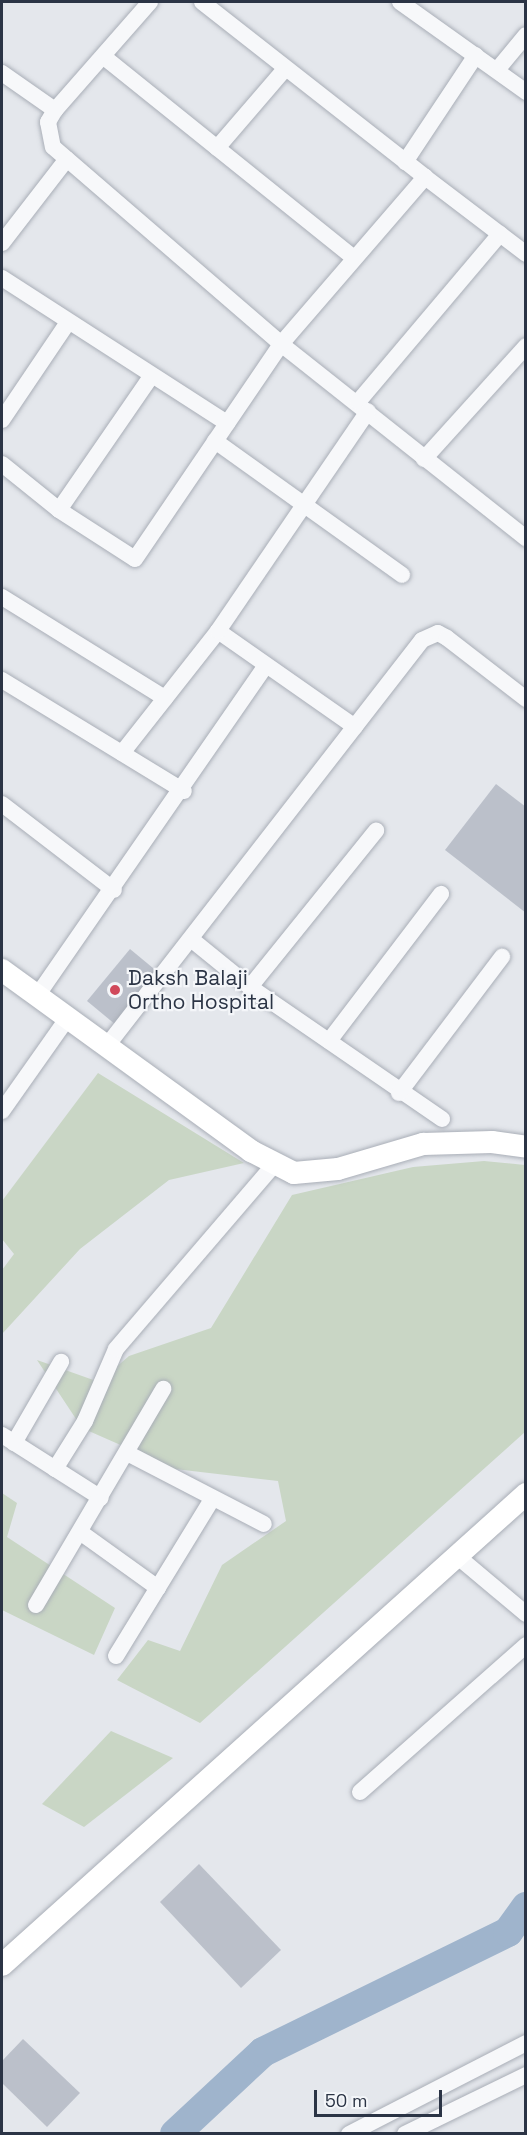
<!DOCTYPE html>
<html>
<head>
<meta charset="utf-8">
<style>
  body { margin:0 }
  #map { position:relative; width:527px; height:2135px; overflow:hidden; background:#e4e7ec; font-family:"Space Grotesk",sans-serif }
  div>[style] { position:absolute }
  .green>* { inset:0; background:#c9d6c5 }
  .river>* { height:30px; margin:-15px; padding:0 15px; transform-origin:15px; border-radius:15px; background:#9fb4cc }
  .building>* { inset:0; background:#bbc0ca }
  .roads { filter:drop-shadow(0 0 2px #a9aeb7) drop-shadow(0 0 2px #a9aeb7) }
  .street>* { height:16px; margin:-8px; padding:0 8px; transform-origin:8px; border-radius:8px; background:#f7f8fa }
  .secondary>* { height:22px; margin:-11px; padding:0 11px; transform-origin:11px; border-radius:11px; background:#fff }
  .dots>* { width:16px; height:16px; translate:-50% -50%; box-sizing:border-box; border:3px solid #f4f6f9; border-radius:50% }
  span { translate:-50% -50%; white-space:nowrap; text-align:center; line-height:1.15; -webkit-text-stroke:4.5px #f4f6f9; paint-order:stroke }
  .poi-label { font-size:21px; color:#2b3445 }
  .left { translate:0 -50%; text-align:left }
  .frame { position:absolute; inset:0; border:3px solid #2b3445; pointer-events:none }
  .scale { position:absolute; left:314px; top:2090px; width:128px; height:27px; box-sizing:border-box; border:3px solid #2b3445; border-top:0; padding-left:8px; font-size:18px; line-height:21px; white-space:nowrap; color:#2b3445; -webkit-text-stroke:4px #f4f6f9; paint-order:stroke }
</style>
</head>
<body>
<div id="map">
  <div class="green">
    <div style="clip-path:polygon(98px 1073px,244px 1163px,169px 1180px,80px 1249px,2px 1334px,2px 1270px,14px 1254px,2px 1239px,2px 1201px)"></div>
    <div style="clip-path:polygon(484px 1161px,525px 1165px,525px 1432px,200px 1723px,117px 1680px,148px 1640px,180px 1651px,222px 1565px,286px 1521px,278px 1481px,175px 1469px,82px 1428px,37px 1360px,99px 1382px,129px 1356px,211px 1328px,292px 1195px,413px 1167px)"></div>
    <div style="clip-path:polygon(2px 1493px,17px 1503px,7px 1537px,115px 1608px,94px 1655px,2px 1610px)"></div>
    <div style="clip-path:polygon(111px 1731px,173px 1758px,84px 1827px,42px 1804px)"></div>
  </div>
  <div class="river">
    <div style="left:175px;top:2134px;width:120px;rotate:-43deg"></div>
    <div style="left:263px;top:2052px;width:273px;rotate:-26.1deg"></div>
    <div style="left:508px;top:1932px;width:31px;rotate:-54deg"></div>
  </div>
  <div class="building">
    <div style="clip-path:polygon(496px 784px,526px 807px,526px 913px,445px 850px)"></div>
    <div style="clip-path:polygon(130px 949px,159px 973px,116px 1025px,87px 1001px)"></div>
    <div style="clip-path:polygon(199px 1864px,281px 1950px,241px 1988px,160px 1902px)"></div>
    <div style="clip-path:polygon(23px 2039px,80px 2093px,47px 2127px,2px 2083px,2px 2061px)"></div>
  </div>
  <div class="roads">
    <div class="street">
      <div style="left:150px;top:2px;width:144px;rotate:131.3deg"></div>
      <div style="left:55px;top:110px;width:14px;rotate:120deg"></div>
      <div style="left:48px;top:122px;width:25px;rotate:79deg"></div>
      <div style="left:53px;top:147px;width:301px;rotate:40.8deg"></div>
      <div style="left:281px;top:344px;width:313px;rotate:38.4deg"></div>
      <div style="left:202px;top:2px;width:283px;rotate:38.1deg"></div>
      <div style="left:400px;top:2px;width:155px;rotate:35.5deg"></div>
      <div style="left:104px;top:57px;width:321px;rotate:38.8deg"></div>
      <div style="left:497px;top:70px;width:45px;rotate:-50.4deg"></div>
      <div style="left:2px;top:73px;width:65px;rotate:34.9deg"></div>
      <div style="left:217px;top:148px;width:104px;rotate:-49.3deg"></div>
      <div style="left:405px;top:162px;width:128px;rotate:-56.4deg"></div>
      <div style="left:2px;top:243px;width:106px;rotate:-52.3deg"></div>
      <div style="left:2px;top:278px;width:268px;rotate:32.8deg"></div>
      <div style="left:358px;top:402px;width:220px;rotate:-49.8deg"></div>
      <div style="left:2px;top:420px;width:118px;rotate:-56deg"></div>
      <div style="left:215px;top:441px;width:230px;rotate:35.6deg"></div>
      <div style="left:424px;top:459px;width:152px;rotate:-47.9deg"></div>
      <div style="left:2px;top:464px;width:73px;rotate:38.9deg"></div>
      <div style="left:59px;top:510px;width:90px;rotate:32.8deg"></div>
      <div style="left:135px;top:559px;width:260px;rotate:-55.8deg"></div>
      <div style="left:281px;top:344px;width:221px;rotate:-49.2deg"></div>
      <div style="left:425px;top:177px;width:127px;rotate:37.3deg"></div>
      <div style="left:59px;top:510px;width:160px;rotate:-55.4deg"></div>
      <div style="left:2px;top:597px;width:192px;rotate:31.8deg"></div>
      <div style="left:218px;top:631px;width:167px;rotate:35deg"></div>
      <div style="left:2px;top:680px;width:213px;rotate:31.4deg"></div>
      <div style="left:122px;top:753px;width:155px;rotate:-51.8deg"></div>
      <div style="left:218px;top:631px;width:266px;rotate:-55.7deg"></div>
      <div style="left:2px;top:804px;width:141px;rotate:37.5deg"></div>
      <div style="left:191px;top:939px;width:76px;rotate:39.1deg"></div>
      <div style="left:250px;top:987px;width:233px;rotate:34.5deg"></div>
      <div style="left:250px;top:987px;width:201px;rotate:-51.1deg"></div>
      <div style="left:37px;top:996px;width:402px;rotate:-55.3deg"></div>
      <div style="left:329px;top:1041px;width:185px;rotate:-52.7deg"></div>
      <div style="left:106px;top:1047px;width:515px;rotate:-52.17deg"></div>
      <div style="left:422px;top:640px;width:17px;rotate:-24deg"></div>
      <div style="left:438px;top:633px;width:10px;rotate:29deg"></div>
      <div style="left:447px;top:638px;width:100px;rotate:37.7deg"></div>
      <div style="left:399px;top:1093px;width:171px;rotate:-52.9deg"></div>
      <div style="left:2px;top:1111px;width:113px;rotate:-54.8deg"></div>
      <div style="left:2px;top:1435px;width:117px;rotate:32.5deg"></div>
      <div style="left:14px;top:1443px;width:94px;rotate:-59.9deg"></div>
      <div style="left:127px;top:1453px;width:154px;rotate:27.4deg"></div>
      <div style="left:55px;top:1469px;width:57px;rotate:-58deg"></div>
      <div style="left:85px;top:1421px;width:78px;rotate:-66.7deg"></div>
      <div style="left:116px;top:1349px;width:241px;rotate:-49.4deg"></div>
      <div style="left:80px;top:1532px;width:96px;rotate:35.7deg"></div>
      <div style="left:457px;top:1556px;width:90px;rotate:40deg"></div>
      <div style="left:36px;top:1605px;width:251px;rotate:-59.5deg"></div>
      <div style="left:116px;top:1656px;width:185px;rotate:-58.5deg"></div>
      <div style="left:360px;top:1792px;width:222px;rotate:-41.5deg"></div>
      <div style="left:349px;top:2134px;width:199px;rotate:-27.2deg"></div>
      <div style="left:405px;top:2134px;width:135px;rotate:-26deg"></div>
    </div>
    <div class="secondary">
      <div style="left:2px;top:970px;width:308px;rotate:36deg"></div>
      <div style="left:251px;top:1151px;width:48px;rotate:27.1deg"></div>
      <div style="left:294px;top:1173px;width:44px;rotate:-5.2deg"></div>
      <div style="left:338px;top:1169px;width:89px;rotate:-16.4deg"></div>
      <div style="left:423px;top:1144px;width:69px;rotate:-1.7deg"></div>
      <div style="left:492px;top:1142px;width:34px;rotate:8deg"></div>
      <div style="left:2px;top:1965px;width:705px;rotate:-41.95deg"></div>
    </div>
  </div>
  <div class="dots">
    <div style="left:115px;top:990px;background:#d1495b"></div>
  </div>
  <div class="poi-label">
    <span class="left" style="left:128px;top:990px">Daksh Balaji<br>Ortho Hospital</span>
  </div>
  <div class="frame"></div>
  <div class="scale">50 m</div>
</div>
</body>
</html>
